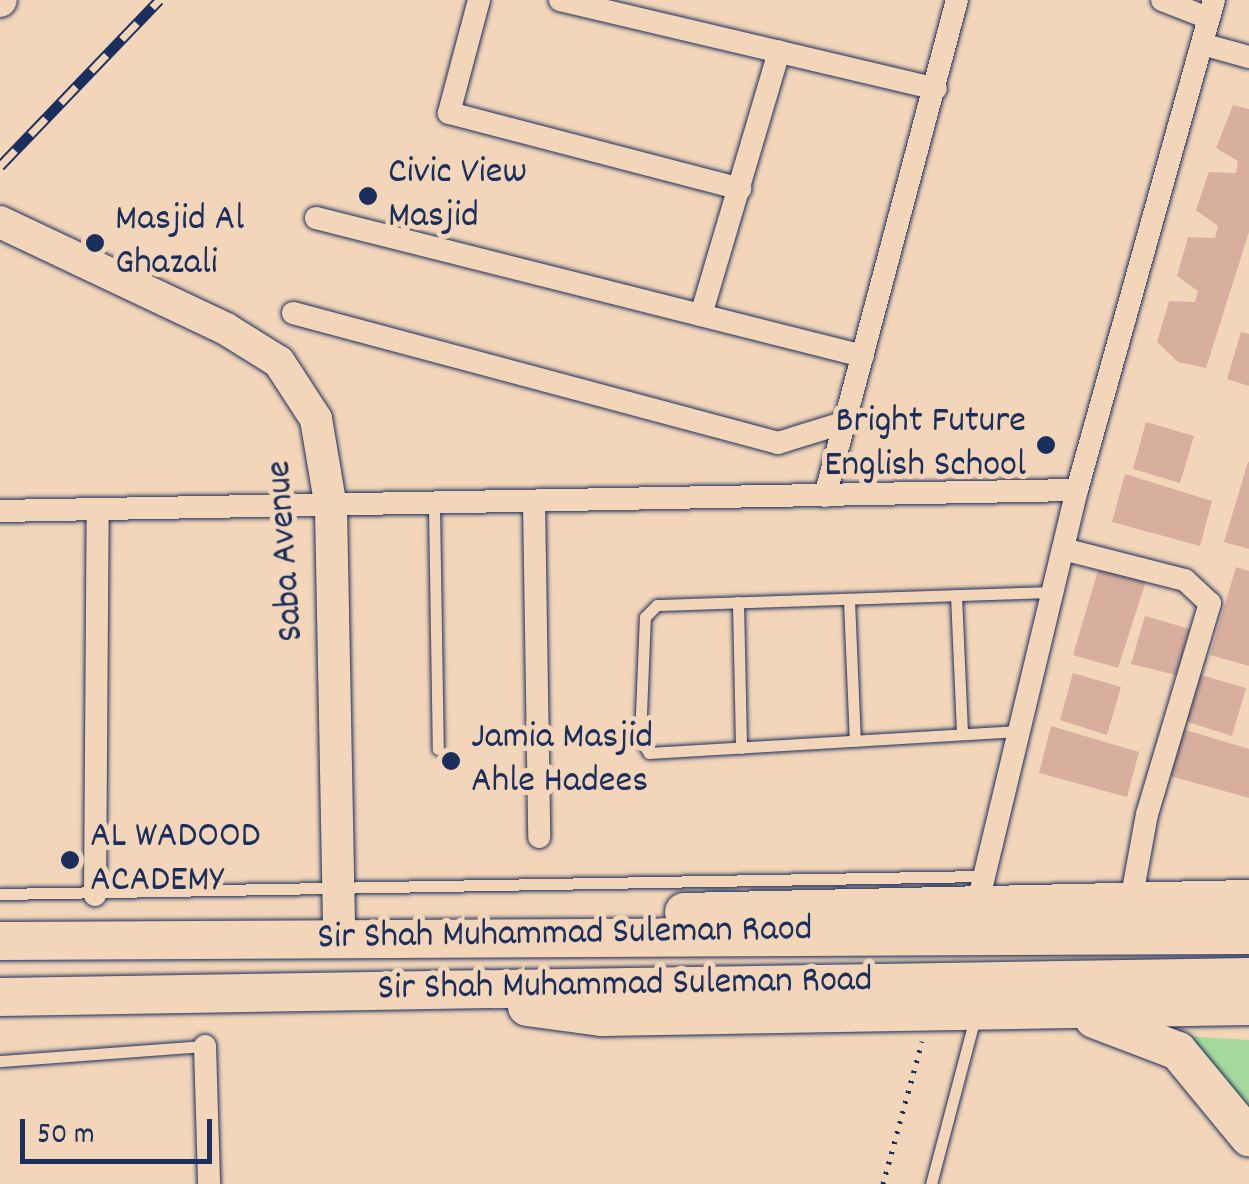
<!DOCTYPE html>
<html>
<head>
<meta charset="utf-8">
<style>
  body { margin:0 }
  #map { position:relative; width:1249px; height:1184px; overflow:hidden; background:#f3d6b9; font-family:Dekko,sans-serif }
  div>[style] { position:absolute }
  .green>* { inset:0; background:#a6d99b }
  .building>* { inset:0; background:#d8af9e }
  .path>* { height:5px; margin-top:-2.5px; transform-origin:0; background:repeating-linear-gradient(90deg,#1b2f5e 0 2.5px,transparent 0 10.5px) }
  .roads { filter:drop-shadow(0 0 2px #1b2f5e) drop-shadow(0 0 2px #1b2f5e) }
  .service>* { height:11px; margin:-5.5px; padding:0 5.5px; transform-origin:5.5px; border-radius:5.5px; background:#f3d6b9 }
  .minor>* { height:22px; margin:-11px; padding:0 11px; transform-origin:11px; border-radius:11px; background:#f3d6b9 }
  .secondary>* { height:32px; margin:-16px; padding:0 16px; transform-origin:16px; border-radius:16px; background:#f3d6b9 }
  .trunk>* { height:38px; margin:-19px; padding:0 19px; transform-origin:19px; border-radius:19px; background:#f3d6b9 }
  .rail>* { height:11px; margin-top:-5.5px; transform-origin:0; background:repeating-linear-gradient(90deg,#f3d6b9 0 22px,#1b2f5e 0 44px); box-sizing:border-box; border-block:2px solid #1b2f5e }
  .dots>* { width:28px; height:28px; translate:-50% -50%; box-sizing:border-box; border:5px solid #f3d6b9; border-radius:50% }
  span { translate:-50% -50%; white-space:nowrap; text-align:center; line-height:1.15; -webkit-text-stroke:10px #f3d6b9; paint-order:stroke }
  .poi-label { font-size:38px; color:#1b2f5e }
  .left { translate:0 -50%; text-align:left }
  .right { translate:-100% -50%; text-align:right }
  .street-label { font-size:38px; color:#1b2f5e }
  .scale { position:absolute; left:20px; top:1119px; width:192px; height:45px; box-sizing:border-box; border:5px solid #1b2f5e; border-top:0; padding-left:12px; font-size:30px; line-height:35px; white-space:nowrap; color:#1b2f5e; -webkit-text-stroke:8px #f3d6b9; paint-order:stroke }
</style>
</head>
<body>
<div id="map">
  <div class="green">
    <div style="clip-path:polygon(1184px 1036px,1249px 1040px,1249px 1121px)"></div>
  </div>
  <div class="building">
    <div style="clip-path:polygon(1233px 105px,1249px 109px,1249px 232px,1206px 368px,1178px 362px,1157px 342px,1169px 301px,1195px 302px,1198px 291px,1177px 276px,1188px 237px,1215px 238px,1218px 226px,1196px 210px,1209px 172px,1236px 173px,1238px 161px,1216px 148px)"></div>
    <div style="clip-path:polygon(1241px 332px,1249px 334px,1249px 386px,1227px 379px)"></div>
    <div style="clip-path:polygon(1146px 422px,1194px 436px,1180px 483px,1133px 469px)"></div>
    <div style="clip-path:polygon(1248px 462px,1249px 462px,1249px 549px,1224px 542px)"></div>
    <div style="clip-path:polygon(1125px 474px,1212px 501px,1200px 546px,1112px 522px)"></div>
    <div style="clip-path:polygon(1099px 567px,1146px 581px,1118px 668px,1073px 655px)"></div>
    <div style="clip-path:polygon(1236px 567px,1249px 571px,1249px 666px,1210px 655px)"></div>
    <div style="clip-path:polygon(1145px 616px,1190px 629px,1176px 675px,1131px 664px)"></div>
    <div style="clip-path:polygon(1073px 673px,1121px 687px,1107px 735px,1060px 720px)"></div>
    <div style="clip-path:polygon(1197px 674px,1246px 688px,1232px 736px,1185px 721px)"></div>
    <div style="clip-path:polygon(1051px 726px,1139px 752px,1127px 797px,1039px 773px)"></div>
    <div style="clip-path:polygon(1176px 727px,1249px 749px,1249px 798px,1163px 774px)"></div>
  </div>
  <div class="path">
    <div style="left:883px;top:1184px;width:148px;rotate:-74.7deg"></div>
  </div>
  <div class="roads">
    <div class="service">
      <div style="left:434px;top:506px;width:243px;rotate:89.1deg"></div>
      <div style="left:956px;top:595px;width:139px;rotate:87.5deg"></div>
      <div style="left:849px;top:600px;width:141px;rotate:87.6deg"></div>
      <div style="left:738px;top:602px;width:146px;rotate:88.8deg"></div>
      <div style="left:1019px;top:731px;width:371px;rotate:176.6deg"></div>
      <div style="left:649px;top:753px;width:17px;rotate:-123deg"></div>
      <div style="left:640px;top:739px;width:122px;rotate:-87.7deg"></div>
      <div style="left:645px;top:617px;width:17px;rotate:-45deg"></div>
      <div style="left:657px;top:605px;width:396px;rotate:-1.9deg"></div>
      <div style="left:0;top:894px;width:985px;rotate:-1.05deg"></div>
      <div style="left:0;top:1061px;width:206px;rotate:-4.2deg"></div>
      <div style="left:931px;top:1184px;width:173px;rotate:-75.2deg"></div>
    </div>
    <div class="minor">
      <div style="left:479px;top:0;width:117px;rotate:104.9deg"></div>
      <div style="left:449px;top:113px;width:301px;rotate:14.6deg"></div>
      <div style="left:560px;top:0;width:386px;rotate:13.3deg"></div>
      <div style="left:1162px;top:0;width:49px;rotate:21.4deg"></div>
      <div style="left:1202px;top:44px;width:49px;rotate:15.5deg"></div>
      <div style="left:316px;top:218px;width:564px;rotate:14.16deg"></div>
      <div style="left:293px;top:313px;width:502px;rotate:15deg"></div>
      <div style="left:778px;top:443px;width:71px;rotate:-17.2deg"></div>
      <div style="left:701px;top:315px;width:275px;rotate:-73.5deg"></div>
      <div style="left:825px;top:496px;width:513px;rotate:-75.1deg"></div>
      <div style="left:534px;top:501px;width:336px;rotate:89.1deg"></div>
      <div style="left:0;top:511px;width:1077px;rotate:-1.12deg"></div>
      <div style="left:1063px;top:549px;width:126px;rotate:14.3deg"></div>
      <div style="left:1185px;top:580px;width:34px;rotate:43deg"></div>
      <div style="left:1210px;top:603px;width:220px;rotate:106.6deg"></div>
      <div style="left:1147px;top:814px;width:88px;rotate:100.4deg"></div>
      <div style="left:95px;top:895px;width:385px;rotate:-89.6deg"></div>
      <div style="left:978px;top:902px;width:424px;rotate:-76.5deg"></div>
      <div style="left:1077px;top:490px;width:509px;rotate:-74.38deg"></div>
      <div style="left:205px;top:1046px;width:138px;rotate:88.3deg"></div>
    </div>
    <div class="secondary">
      <div style="left:0;top:1px;width:1px;rotate:-45deg"></div>
      <div style="left:0;top:222px;width:250px;rotate:25.3deg"></div>
      <div style="left:226px;top:329px;width:62px;rotate:31.9deg"></div>
      <div style="left:279px;top:362px;width:68px;rotate:57deg"></div>
      <div style="left:316px;top:419px;width:90px;rotate:80.4deg"></div>
      <div style="left:331px;top:508px;width:429px;rotate:88.9deg"></div>
    </div>
    <div class="trunk">
      <div style="left:684px;top:912px;width:565px;rotate:-1.32deg"></div>
      <div style="left:0;top:941px;width:1249px;rotate:-0.28deg"></div>
      <div style="left:0;top:997px;width:1249px;rotate:-0.92deg"></div>
      <div style="left:527px;top:1007px;width:76px;rotate:7.6deg"></div>
      <div style="left:602px;top:1017px;width:647px;rotate:-0.97deg"></div>
      <div style="left:1094px;top:1019px;width:90px;rotate:20.9deg"></div>
      <div style="left:1178px;top:1051px;width:112px;rotate:50.5deg"></div>
    </div>
  </div>
  <div class="rail">
    <div style="left:0;top:166px;width:230px;rotate:-46.2deg"></div>
  </div>
  <div class="dots">
    <div style="left:368px;top:196px;background:#1b2f5e"></div>
    <div style="left:95px;top:243px;background:#1b2f5e"></div>
    <div style="left:1046px;top:445px;background:#1b2f5e"></div>
    <div style="left:451px;top:761px;background:#1b2f5e"></div>
    <div style="left:70px;top:860px;background:#1b2f5e"></div>
  </div>
  <div class="poi-label">
    <span class="left" style="left:388px;top:196px">Civic View<br>Masjid</span>
    <span class="left" style="left:115px;top:243px">Masjid Al<br>Ghazali</span>
    <span class="right" style="left:1026px;top:445px">Bright Future<br>English School</span>
    <span class="left" style="left:471px;top:761px">Jamia Masjid<br>Ahle Hadees</span>
    <span class="left" style="left:90px;top:860px">AL WADOOD<br>ACADEMY</span>
  </div>
  <div class="street-label">
    <span style="left:287px;top:551px;rotate:-94deg">Saba Avenue</span>
    <span style="left:565px;top:935px;rotate:-1deg">Sir Shah Muhammad Suleman Raod</span>
    <span style="left:625px;top:986px;rotate:-1deg">Sir Shah Muhammad Suleman Road</span>
  </div>
  <div class="scale">50 m</div>
</div>
</body>
</html>
